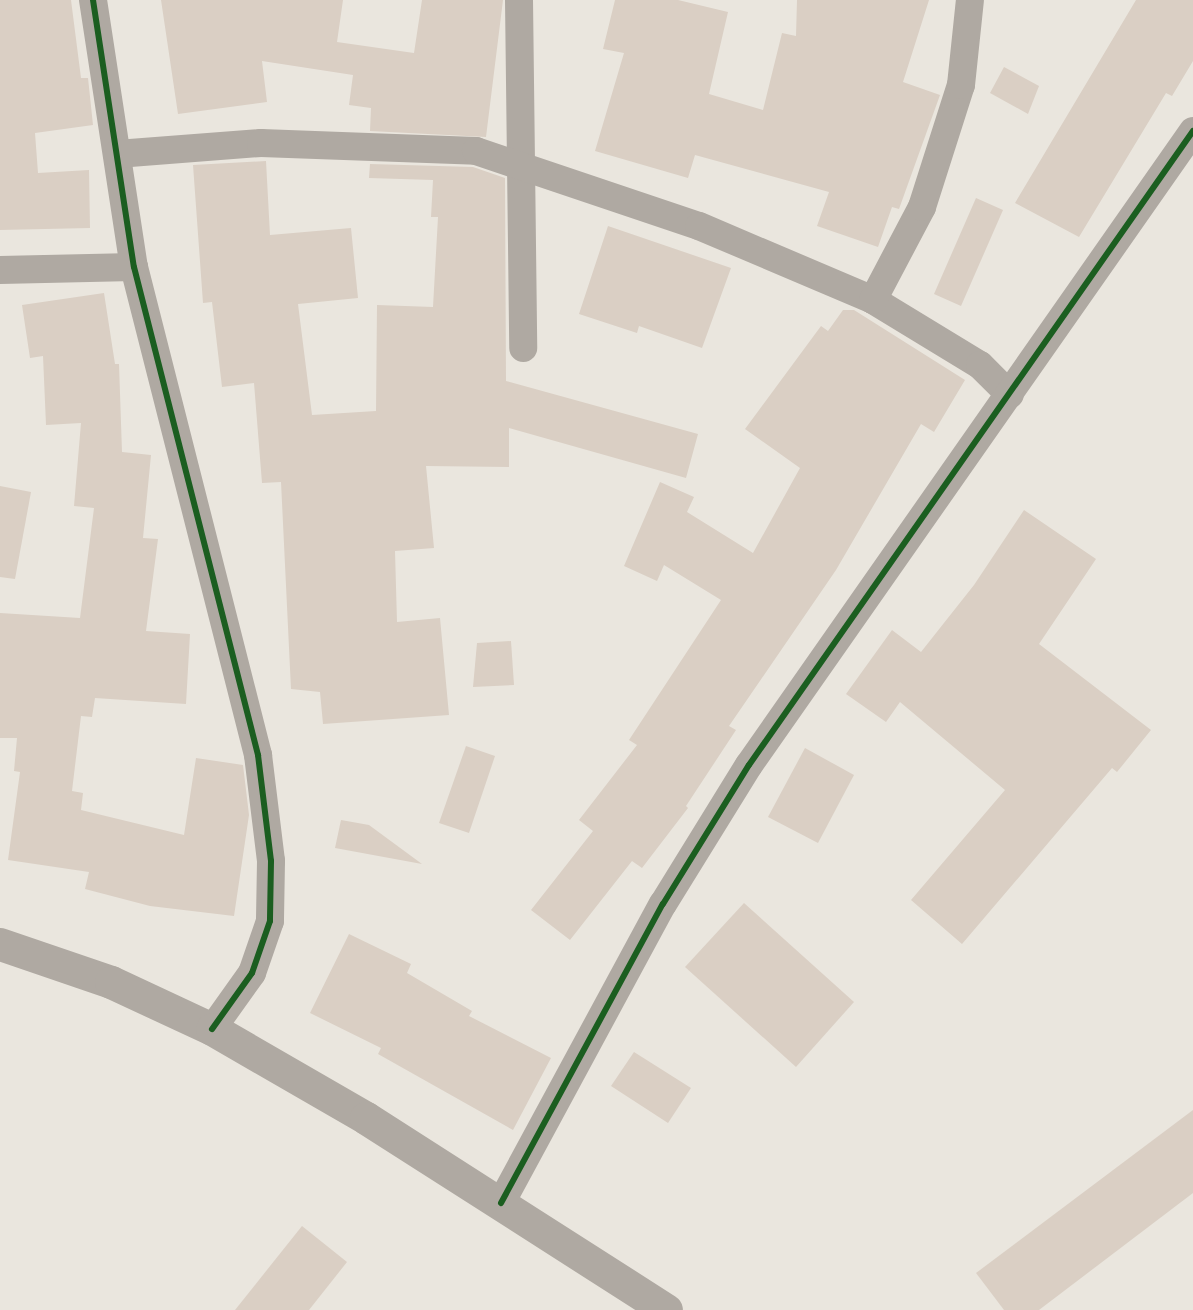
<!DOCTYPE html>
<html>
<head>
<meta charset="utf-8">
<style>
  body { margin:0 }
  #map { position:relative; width:1193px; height:1310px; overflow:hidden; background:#eae6de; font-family:Raleway,sans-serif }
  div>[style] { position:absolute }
  .building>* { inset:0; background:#dacfc4 }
  .minor>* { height:28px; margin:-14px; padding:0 14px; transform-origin:14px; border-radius:14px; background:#afa9a2 }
  .tertiary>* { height:33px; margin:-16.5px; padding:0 16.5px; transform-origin:16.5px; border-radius:16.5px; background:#afa9a2 }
  .cycleway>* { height:6px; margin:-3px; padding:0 3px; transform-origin:3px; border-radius:3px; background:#1b5e20 }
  span { translate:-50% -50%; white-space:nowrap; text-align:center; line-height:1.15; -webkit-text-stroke:4.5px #fff; paint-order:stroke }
</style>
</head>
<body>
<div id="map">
  <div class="building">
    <div style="clip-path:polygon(0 0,71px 0,81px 78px,88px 78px,93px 125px,35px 133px,38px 173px,89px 170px,90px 228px,0 230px)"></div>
    <div style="clip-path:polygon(161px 0,343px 0,337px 42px,414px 53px,422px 0,503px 0,486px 137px,370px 131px,371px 108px,349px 105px,353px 75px,262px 61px,267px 102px,178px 114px)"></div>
    <div style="clip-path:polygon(615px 0,678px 0,728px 12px,709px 94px,763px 110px,782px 33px,796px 36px,797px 0,929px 0,903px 82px,940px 95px,899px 209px,892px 207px,878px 247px,817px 226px,829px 192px,695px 155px,688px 178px,595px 151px,624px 53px,603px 49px)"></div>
    <div style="clip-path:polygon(1136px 0,1193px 0,1193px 61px,1172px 96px,1166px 93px,1079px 237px,1015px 203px)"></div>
    <div style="clip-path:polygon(1004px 67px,1039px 86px,1028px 114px,990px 93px)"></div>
    <div style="clip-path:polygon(266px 161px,270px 235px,351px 228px,358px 298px,298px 304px,312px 415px,376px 411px,377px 305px,433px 307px,438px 217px,431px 217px,433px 180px,369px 178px,370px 164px,473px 167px,505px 178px,506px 381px,698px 434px,686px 478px,509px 428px,509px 467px,426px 466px,434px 548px,395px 551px,397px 622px,440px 618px,449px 715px,323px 724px,320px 692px,291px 689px,281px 482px,262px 483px,254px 383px,222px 387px,212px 302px,203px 303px,193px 165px)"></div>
    <div style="clip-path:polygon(976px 198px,1003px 210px,961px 306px,934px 294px)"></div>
    <div style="clip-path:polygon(608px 226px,731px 268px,702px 348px,639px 326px,637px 333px,579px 314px)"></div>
    <div style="clip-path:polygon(104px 293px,115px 364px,119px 364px,122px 452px,151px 455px,143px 538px,158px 539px,146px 631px,190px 634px,186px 704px,95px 698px,92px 717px,81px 716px,72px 791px,83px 793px,81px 810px,184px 835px,196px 758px,243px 765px,249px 815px,234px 916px,150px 906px,85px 889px,89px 872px,8px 860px,20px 772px,14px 771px,17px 738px,0 738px,0 613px,80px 618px,94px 508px,74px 506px,81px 423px,46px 425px,43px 356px,30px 358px,22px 305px)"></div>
    <div style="clip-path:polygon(843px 310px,854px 310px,965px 380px,934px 432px,921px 424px,836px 570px,729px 726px,736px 730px,686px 806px,688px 808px,642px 868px,632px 861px,570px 940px,531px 910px,593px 831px,579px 820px,637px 745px,629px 740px,721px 600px,664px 565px,657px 581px,624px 566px,660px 482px,694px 497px,687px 512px,753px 553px,800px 468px,745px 429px,821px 326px,828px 331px)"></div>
    <div style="clip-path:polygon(0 486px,31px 492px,15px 579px,0 577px)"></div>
    <div style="clip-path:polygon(1024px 510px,1096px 559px,1039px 644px,1151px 730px,1117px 772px,1112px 768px,962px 944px,911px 900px,1005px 790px,900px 702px,886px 722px,846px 694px,892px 630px,921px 652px,974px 585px)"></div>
    <div style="clip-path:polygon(511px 641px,514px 685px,473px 687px,477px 643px)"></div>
    <div style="clip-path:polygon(466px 746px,495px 756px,469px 833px,439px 823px)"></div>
    <div style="clip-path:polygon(805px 748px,854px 775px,818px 843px,768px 817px)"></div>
    <div style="clip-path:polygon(341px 820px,369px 825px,422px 864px,335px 848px)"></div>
    <div style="clip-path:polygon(744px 903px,854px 1002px,796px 1067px,685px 967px)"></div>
    <div style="clip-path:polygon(349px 934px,411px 964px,407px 973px,472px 1011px,469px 1016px,551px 1058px,513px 1130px,378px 1054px,381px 1048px,310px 1013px)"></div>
    <div style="clip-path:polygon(634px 1052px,691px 1088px,668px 1123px,611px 1086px)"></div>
    <div style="clip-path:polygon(1193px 1110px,1193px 1193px,1039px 1310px,1004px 1310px,976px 1273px)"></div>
    <div style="clip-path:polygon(302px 1226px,347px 1262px,309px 1310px,235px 1310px)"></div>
  </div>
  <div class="minor">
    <div style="left:93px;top:0;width:270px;rotate:81.3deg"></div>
    <div style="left:134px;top:267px;width:504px;rotate:75.74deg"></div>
    <div style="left:258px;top:755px;width:107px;rotate:83deg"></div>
    <div style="left:271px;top:861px;width:60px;rotate:91deg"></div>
    <div style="left:270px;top:921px;width:55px;rotate:109.1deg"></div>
    <div style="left:252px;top:973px;width:69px;rotate:125.5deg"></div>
    <div style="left:519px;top:0;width:348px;rotate:89.3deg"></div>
    <div style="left:117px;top:154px;width:144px;rotate:-4.4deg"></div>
    <div style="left:261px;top:143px;width:215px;rotate:2.1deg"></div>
    <div style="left:476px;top:151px;width:235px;rotate:18.6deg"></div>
    <div style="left:699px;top:226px;width:189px;rotate:23deg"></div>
    <div style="left:873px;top:300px;width:125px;rotate:31.3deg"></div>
    <div style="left:980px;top:365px;width:42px;rotate:45deg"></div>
    <div style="left:0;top:270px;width:134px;rotate:-1.3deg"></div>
    <div style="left:873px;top:300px;width:105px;rotate:-62.2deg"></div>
    <div style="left:922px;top:207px;width:128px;rotate:-72.3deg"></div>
    <div style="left:961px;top:85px;width:85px;rotate:-84deg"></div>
    <div style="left:501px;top:1203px;width:340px;rotate:-61.6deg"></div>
    <div style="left:663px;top:904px;width:163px;rotate:-58.3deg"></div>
    <div style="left:749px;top:765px;width:774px;rotate:-55deg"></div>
  </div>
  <div class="tertiary">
    <div style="left:0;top:944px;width:117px;rotate:18.9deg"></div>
    <div style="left:111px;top:982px;width:111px;rotate:25deg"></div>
    <div style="left:212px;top:1029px;width:178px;rotate:30deg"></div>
    <div style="left:366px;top:1118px;width:356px;rotate:32.6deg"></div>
  </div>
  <div class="cycleway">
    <div style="left:93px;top:0;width:270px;rotate:81.3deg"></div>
    <div style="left:134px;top:267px;width:504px;rotate:75.74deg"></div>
    <div style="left:258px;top:755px;width:107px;rotate:83deg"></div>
    <div style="left:271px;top:861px;width:60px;rotate:91deg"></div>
    <div style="left:270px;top:921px;width:55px;rotate:109.1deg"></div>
    <div style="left:252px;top:973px;width:69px;rotate:125.5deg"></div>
    <div style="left:501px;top:1203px;width:340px;rotate:-61.6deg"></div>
    <div style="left:663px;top:904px;width:163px;rotate:-58.3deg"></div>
    <div style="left:749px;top:765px;width:774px;rotate:-55deg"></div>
  </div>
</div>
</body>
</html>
